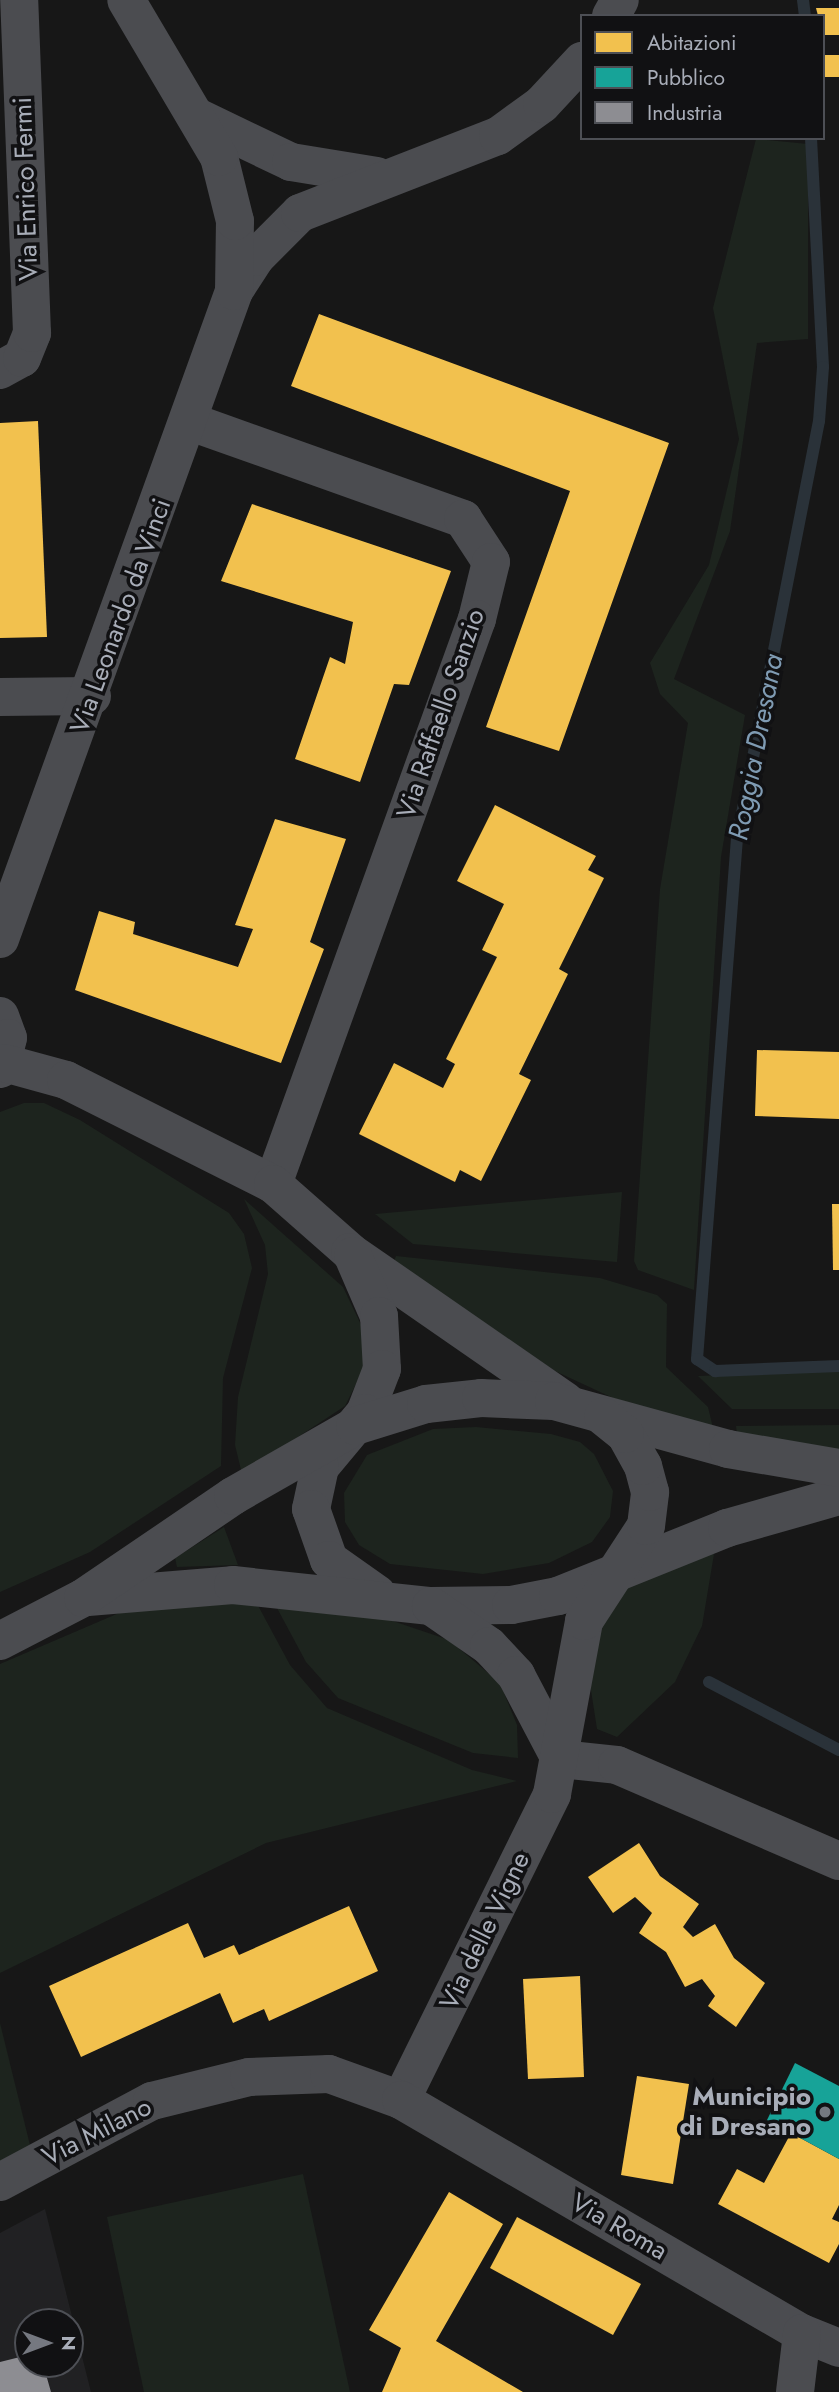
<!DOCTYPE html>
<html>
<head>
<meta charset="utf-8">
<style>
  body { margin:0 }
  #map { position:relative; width:839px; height:2392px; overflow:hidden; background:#171717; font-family:Jost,sans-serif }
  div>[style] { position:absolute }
  .built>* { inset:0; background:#212123 }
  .green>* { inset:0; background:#1d241e }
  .homes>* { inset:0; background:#f2c14e }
  .public>* { inset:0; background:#17a398 }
  .industry>* { inset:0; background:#8d8d92 }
  .stream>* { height:12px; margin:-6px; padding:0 6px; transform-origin:6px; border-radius:6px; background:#2a3239 }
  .minor>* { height:38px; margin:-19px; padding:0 19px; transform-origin:19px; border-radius:19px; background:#4b4c50 }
  .dots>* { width:19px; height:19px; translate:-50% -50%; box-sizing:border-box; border:4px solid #111113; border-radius:50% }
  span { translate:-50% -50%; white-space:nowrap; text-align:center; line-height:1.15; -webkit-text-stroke:7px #111113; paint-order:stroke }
  .street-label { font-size:26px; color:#a8adb8 }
  .poi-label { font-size:26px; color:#a8adb8; font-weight:700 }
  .right { translate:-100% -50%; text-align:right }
  .water-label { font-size:28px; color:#7f9bb3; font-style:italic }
  .legend { position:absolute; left:580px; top:14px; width:245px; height:126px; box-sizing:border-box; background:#111113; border:2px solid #4d4f55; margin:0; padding:9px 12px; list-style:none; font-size:21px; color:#a8adb8 }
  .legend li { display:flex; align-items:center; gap:14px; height:35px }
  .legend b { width:35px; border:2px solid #4d4f55 }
  .north { position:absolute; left:14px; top:2308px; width:70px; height:70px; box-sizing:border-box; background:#111113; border:2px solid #4d4f55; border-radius:50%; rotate:90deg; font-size:19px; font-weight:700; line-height:28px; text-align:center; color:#a8adb8 }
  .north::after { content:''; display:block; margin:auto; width:24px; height:32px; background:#757880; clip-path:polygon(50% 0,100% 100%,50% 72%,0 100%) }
</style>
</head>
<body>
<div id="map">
  <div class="built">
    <div style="clip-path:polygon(evenodd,45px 2209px,91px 2392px,0 2392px,0 2233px,45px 2209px,28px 2322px,70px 2322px,70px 2364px,28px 2364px,28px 2322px)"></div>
  </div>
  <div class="green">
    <div style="clip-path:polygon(756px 139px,808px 144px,808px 339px,757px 343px,730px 531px,674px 679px,745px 715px,721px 857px,694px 1290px,638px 1270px,634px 1261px,660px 889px,688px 723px,660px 694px,650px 663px,709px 565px,739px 439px,713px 308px)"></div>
    <div style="clip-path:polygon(24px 1103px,44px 1103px,80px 1120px,229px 1213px,244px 1234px,252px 1268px,223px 1378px,221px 1466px,90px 1552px,0 1592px,0 1112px)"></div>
    <div style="clip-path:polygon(622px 1192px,617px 1262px,413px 1244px,375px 1214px)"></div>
    <div style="clip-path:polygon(244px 1199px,343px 1287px,365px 1333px,365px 1366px,345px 1406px,242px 1474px,235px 1445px,238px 1397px,268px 1274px,265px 1245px)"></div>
    <div style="clip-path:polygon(396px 1256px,600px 1278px,657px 1295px,667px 1304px,666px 1367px,708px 1407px,713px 1428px,613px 1398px,555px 1371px,394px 1261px)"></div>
    <div style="clip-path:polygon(839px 1370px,839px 1409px,732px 1409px,698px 1376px)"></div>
    <div style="clip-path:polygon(839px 1425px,839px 1454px,737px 1434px,736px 1426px)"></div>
    <div style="clip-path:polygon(476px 1427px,551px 1434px,580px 1442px,594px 1454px,613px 1491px,610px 1517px,592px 1542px,549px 1563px,483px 1574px,390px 1564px,359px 1545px,345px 1522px,344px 1493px,367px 1455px,433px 1429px)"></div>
    <div style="clip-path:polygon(224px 1527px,238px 1565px,177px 1567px,175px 1558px)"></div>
    <div style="clip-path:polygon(715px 1548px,702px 1626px,675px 1682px,617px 1737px,597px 1729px,590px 1684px,593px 1640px,630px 1583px)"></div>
    <div style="clip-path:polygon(255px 1600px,290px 1665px,327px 1708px,472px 1770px,517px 1781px,266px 1843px,0 1973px,0 1664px,119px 1613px)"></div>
    <div style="clip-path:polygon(277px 1608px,381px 1617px,449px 1640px,500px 1683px,517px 1725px,518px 1758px,473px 1753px,338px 1698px,306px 1662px)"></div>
    <div style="clip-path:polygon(0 2023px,31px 2149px,0 2165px)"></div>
    <div style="clip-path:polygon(303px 2174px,350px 2392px,144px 2392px,107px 2217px)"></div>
  </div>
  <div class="homes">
    <div style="clip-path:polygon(816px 8px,839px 8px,839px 35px,823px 35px)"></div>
    <div style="clip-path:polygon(823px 55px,839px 55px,839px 77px,823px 77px)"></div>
    <div style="clip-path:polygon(319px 314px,669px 443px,559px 751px,486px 727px,570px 491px,291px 386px)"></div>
    <div style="clip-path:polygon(38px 421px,47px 637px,0 638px,0 423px)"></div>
    <div style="clip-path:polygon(252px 504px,451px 571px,409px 685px,394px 684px,360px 782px,295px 759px,330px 657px,345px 664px,353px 622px,221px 581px)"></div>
    <div style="clip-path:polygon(495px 805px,596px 856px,588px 870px,604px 878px,559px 969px,568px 974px,519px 1074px,531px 1080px,481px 1181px,460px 1170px,455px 1182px,359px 1134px,394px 1063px,443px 1088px,455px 1064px,446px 1059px,497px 957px,482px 950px,504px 904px,457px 881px)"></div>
    <div style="clip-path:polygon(275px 819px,346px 839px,310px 942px,324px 949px,281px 1063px,75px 990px,99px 911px,135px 922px,133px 934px,238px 967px,253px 929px,235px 925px)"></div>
    <div style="clip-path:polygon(757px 1050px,839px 1052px,839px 1119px,755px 1116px)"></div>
    <div style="clip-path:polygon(832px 1204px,839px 1204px,839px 1270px,833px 1270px)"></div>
    <div style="clip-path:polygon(639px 1843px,660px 1876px,699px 1904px,683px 1927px,693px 1937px,715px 1924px,734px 1958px,765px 1983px,736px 2027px,708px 2006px,715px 1996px,702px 1979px,685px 1987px,666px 1952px,639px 1933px,652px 1913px,635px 1897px,613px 1913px,588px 1877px)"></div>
    <div style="clip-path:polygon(349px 1906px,378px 1971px,269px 2021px,264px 2009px,233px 2023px,220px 1993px,81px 2057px,49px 1986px,188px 1923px,204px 1958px,234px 1945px,239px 1955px)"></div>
    <div style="clip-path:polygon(580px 1976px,584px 2077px,528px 2079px,523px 1979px)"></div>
    <div style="clip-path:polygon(637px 2076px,689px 2084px,673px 2184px,621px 2175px)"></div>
    <div style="clip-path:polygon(791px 2133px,839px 2159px,839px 2205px,832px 2219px,839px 2222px,839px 2244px,829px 2263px,718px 2204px,737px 2169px,764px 2183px)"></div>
    <div style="clip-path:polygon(449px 2192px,503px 2224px,436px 2341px,523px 2392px,382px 2392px,401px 2348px,369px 2330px)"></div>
    <div style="clip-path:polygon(517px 2217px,641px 2284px,613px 2335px,490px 2268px)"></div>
  </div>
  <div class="public">
    <div style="clip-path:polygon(795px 2063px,839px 2086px,839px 2159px,767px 2120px)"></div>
  </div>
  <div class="industry">
    <div style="clip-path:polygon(28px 2355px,28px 2364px,43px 2364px,51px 2392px,0 2392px,0 2362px)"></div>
  </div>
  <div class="stream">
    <div style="left:803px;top:0;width:16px;rotate:83deg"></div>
    <div style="left:811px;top:138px;width:229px;rotate:87deg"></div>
    <div style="left:823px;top:367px;width:54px;rotate:94.2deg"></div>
    <div style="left:819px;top:421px;width:425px;rotate:101.1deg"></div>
    <div style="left:737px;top:838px;width:523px;rotate:94.39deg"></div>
    <div style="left:697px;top:1359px;width:22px;rotate:34deg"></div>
    <div style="left:715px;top:1371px;width:124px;rotate:-2.3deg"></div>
    <div style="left:709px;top:1682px;width:147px;rotate:27.6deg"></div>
  </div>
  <div class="minor">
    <div style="left:611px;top:16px;width:18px;rotate:-61deg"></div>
    <div style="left:197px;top:117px;width:104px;rotate:25.6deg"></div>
    <div style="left:291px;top:162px;width:87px;rotate:9.2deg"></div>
    <div style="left:234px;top:291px;width:40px;rotate:-57.1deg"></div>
    <div style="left:256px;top:257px;width:62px;rotate:-45deg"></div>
    <div style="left:300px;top:213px;width:212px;rotate:-21.3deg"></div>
    <div style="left:498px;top:136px;width:54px;rotate:-36deg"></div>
    <div style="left:542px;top:104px;width:59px;rotate:-47.1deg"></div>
    <div style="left:0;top:370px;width:25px;rotate:-29deg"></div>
    <div style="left:22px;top:358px;width:27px;rotate:-68deg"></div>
    <div style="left:32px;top:333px;width:333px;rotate:-92.2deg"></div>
    <div style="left:191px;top:422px;width:289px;rotate:19.6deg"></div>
    <div style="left:463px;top:519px;width:51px;rotate:56.9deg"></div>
    <div style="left:491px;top:562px;width:59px;rotate:103.8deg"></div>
    <div style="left:477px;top:619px;width:601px;rotate:109.85deg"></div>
    <div style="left:0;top:697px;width:92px;rotate:-0.6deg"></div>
    <div style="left:0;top:939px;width:689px;rotate:-70.14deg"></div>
    <div style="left:234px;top:291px;width:70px;rotate:-89.2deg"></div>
    <div style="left:235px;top:221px;width:66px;rotate:-104deg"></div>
    <div style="left:219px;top:157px;width:182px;rotate:-120.6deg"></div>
    <div style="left:0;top:1016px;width:23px;rotate:70deg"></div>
    <div style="left:8px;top:1038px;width:32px;rotate:104deg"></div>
    <div style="left:4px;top:1063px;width:64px;rotate:15.3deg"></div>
    <div style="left:66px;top:1080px;width:232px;rotate:26.7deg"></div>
    <div style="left:273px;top:1184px;width:103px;rotate:41.4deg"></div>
    <div style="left:350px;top:1252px;width:262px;rotate:34.7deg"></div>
    <div style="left:353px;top:1256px;width:65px;rotate:66.6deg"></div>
    <div style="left:379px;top:1316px;width:53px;rotate:86.8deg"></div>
    <div style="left:382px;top:1369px;width:47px;rotate:111.1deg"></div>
    <div style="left:365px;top:1413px;width:70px;rotate:129.8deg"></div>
    <div style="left:320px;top:1467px;width:43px;rotate:102.1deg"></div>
    <div style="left:311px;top:1509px;width:54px;rotate:70.6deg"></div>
    <div style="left:329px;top:1560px;width:59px;rotate:35.3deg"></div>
    <div style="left:88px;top:1597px;width:145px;rotate:-4.7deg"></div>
    <div style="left:233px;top:1585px;width:199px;rotate:6.1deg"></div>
    <div style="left:431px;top:1606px;width:80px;rotate:-0.7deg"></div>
    <div style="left:511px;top:1605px;width:48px;rotate:-10.8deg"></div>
    <div style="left:558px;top:1596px;width:182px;rotate:-21.9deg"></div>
    <div style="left:727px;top:1528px;width:116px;rotate:-15.9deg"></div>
    <div style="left:431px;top:1606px;width:70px;rotate:34.6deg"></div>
    <div style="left:489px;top:1646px;width:40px;rotate:47deg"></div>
    <div style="left:516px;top:1675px;width:90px;rotate:62.3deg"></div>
    <div style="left:0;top:1641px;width:93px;rotate:-27.4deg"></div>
    <div style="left:83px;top:1598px;width:181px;rotate:-34.2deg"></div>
    <div style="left:233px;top:1496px;width:141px;rotate:-29.8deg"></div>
    <div style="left:355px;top:1426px;width:74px;rotate:-17.2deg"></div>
    <div style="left:426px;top:1404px;width:55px;rotate:-6.2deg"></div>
    <div style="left:481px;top:1398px;width:73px;rotate:2.4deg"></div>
    <div style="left:554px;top:1401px;width:180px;rotate:15.4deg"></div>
    <div style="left:728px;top:1449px;width:113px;rotate:9.7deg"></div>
    <div style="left:560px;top:1759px;width:57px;rotate:6deg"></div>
    <div style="left:617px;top:1765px;width:242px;rotate:23.4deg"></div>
    <div style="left:401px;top:2100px;width:341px;rotate:-63.7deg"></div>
    <div style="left:552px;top:1794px;width:176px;rotate:-79.5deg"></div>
    <div style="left:584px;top:1621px;width:113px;rotate:-56.9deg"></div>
    <div style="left:646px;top:1526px;width:34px;rotate:-83deg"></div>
    <div style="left:650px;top:1492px;width:27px;rotate:-105deg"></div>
    <div style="left:643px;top:1466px;width:37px;rotate:-119deg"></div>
    <div style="left:625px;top:1434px;width:28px;rotate:-141deg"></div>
    <div style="left:0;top:2182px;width:172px;rotate:-28.1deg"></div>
    <div style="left:152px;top:2101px;width:100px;rotate:-13.9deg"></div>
    <div style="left:249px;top:2077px;width:80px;rotate:-2.1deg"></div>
    <div style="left:329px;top:2074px;width:77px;rotate:19.9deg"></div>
    <div style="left:401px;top:2100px;width:464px;rotate:30.2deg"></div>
    <div style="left:802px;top:2333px;width:40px;rotate:22deg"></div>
    <div style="left:795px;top:2392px;width:59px;rotate:-83.2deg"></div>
  </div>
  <div class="dots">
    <div style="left:825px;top:2112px;background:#757880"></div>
  </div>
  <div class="street-label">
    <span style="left:26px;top:189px;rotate:-92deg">Via Enrico Fermi</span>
    <span style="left:121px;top:616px;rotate:-70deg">Via Leonardo da Vinci</span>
    <span style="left:441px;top:714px;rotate:-71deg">Via Raffaello Sanzio</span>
    <span style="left:485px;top:1931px;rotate:-64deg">Via delle Vigne</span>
    <span style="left:97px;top:2132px;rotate:-27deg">Via Milano</span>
    <span style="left:619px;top:2227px;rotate:30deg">Via Roma</span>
  </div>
  <div class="poi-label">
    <span class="right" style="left:811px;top:2112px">Municipio<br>di Dresano</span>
  </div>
  <div class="water-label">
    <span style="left:756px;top:747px;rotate:-79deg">Roggia Dresana</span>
  </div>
  <ul class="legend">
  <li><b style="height:19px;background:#f2c14e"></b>Abitazioni</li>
  <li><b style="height:19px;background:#17a398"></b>Pubblico</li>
  <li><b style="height:19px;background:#8d8d92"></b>Industria</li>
  </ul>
  <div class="north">N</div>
</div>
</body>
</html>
